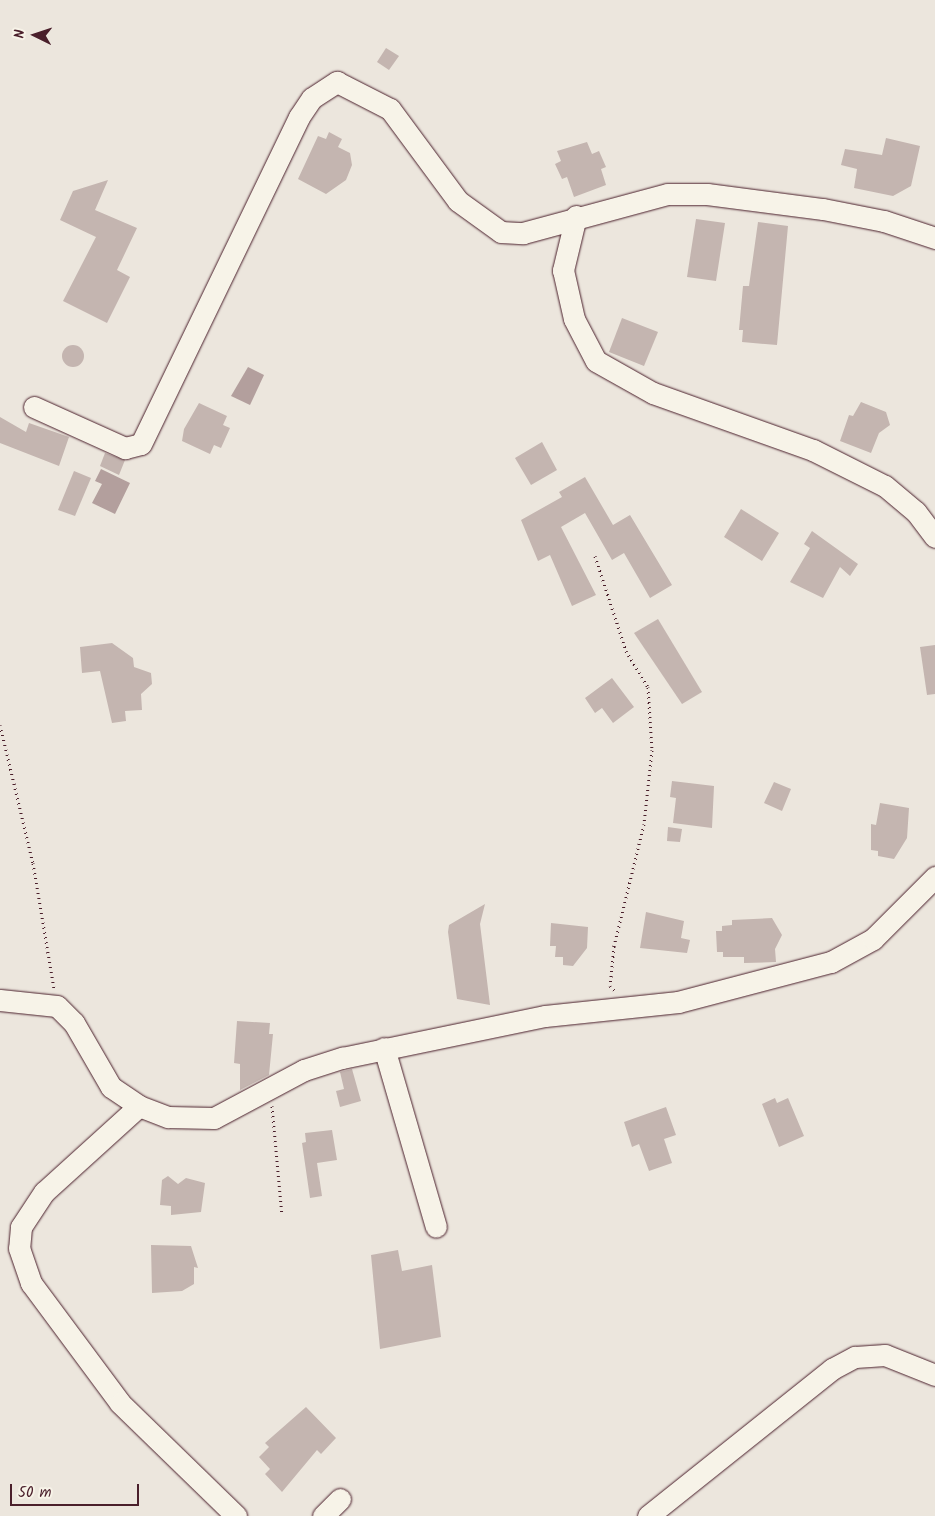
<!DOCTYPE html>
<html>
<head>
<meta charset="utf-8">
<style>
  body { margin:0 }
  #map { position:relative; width:935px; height:1516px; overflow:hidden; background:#ece6dd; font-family:Kalam,sans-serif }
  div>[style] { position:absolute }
  .water>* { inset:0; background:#b39f9d }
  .building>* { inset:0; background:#c4b5b0 }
  .round { border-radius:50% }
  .path>* { height:3px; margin-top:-1.5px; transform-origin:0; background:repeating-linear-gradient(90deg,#4a1f2b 0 1px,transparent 0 5px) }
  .roads { filter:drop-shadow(0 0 1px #4a1f2b) drop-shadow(0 0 1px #4a1f2b) }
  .minor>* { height:21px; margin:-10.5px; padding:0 10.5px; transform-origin:10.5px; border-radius:10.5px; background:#f7f3e8 }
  span { translate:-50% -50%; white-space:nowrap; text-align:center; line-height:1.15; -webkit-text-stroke:4.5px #f7f3e8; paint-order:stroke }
  .north { position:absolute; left:10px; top:10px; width:50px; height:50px; -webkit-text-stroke:4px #f7f3e8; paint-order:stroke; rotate:274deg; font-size:14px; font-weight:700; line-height:20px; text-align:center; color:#4a1f2b }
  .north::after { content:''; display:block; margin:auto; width:18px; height:22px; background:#4a1f2b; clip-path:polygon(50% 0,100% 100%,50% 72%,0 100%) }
  .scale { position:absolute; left:10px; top:1484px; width:129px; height:22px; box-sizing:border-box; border:2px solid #4a1f2b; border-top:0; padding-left:6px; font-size:15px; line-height:18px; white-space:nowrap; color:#4a1f2b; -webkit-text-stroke:4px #f7f3e8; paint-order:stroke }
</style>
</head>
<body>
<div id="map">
  <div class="water">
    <div style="clip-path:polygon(248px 367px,264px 375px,250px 405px,231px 396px)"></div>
    <div style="clip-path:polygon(101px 469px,130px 483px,115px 514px,92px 503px,102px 484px,95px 481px)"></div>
  </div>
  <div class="building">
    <div style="clip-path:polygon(386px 48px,399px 56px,389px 70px,377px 62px)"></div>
    <div style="clip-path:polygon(329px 132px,342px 139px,338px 147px,350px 153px,352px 165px,346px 180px,326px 194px,298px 179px,318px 136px,326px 139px)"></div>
    <div style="clip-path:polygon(886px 138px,920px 146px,911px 186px,893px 196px,854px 188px,857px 169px,841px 165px,845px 149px,882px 155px)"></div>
    <div style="clip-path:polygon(587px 142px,592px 154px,599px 151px,606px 167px,601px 169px,606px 185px,574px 197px,567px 177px,562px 179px,555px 164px,561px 161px,557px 151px)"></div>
    <div style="clip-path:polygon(108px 180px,95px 210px,137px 228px,117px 270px,130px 277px,107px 323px,63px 301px,96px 237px,60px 220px,73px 191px)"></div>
    <div style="clip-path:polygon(696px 219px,725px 223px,716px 281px,687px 277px)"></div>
    <div style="clip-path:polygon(758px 222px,788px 226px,777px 345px,742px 342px,743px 330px,739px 330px,743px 286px,749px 286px)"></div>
    <div style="clip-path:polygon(622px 318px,658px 332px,644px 366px,609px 352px)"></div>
    <div class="round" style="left:62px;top:345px;width:22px;height:22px"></div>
    <div style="clip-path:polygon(861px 402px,886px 412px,890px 425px,879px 433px,871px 453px,840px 441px,849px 415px,853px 416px)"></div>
    <div style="clip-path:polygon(199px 403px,227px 416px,223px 425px,230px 428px,221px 448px,214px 445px,210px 454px,182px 441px,184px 429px)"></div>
    <div style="clip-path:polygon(0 417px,26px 432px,29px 423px,69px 437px,59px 466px,0 443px)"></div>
    <div style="clip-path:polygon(542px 442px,557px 470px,531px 485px,515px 458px)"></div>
    <div style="clip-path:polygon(105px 453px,125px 460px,119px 475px,100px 466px)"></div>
    <div style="clip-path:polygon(74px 471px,91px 478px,75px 516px,58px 510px)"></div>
    <div style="clip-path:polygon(585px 477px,613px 525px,630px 515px,672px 585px,650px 598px,624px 553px,612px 560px,585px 513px,561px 527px,596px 595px,572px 606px,550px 555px,538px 561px,521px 520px,562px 497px,559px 492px)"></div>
    <div style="clip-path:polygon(741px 509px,779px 533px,762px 561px,724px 537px)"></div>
    <div style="clip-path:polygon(812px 531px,858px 564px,850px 576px,840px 567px,823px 598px,790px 582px,810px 548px,804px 544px)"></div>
    <div style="clip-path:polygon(658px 619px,702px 692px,682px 704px,634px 633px)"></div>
    <div style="clip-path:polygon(112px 643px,133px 658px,134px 667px,151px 673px,152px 684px,141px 694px,142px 710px,125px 711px,126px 721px,112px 723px,100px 671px,82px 673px,80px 647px)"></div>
    <div style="clip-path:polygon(935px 645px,935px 694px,927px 695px,920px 647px)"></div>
    <div style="clip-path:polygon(612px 678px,634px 707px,613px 723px,602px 708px,595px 713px,585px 698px)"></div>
    <div style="clip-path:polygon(672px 781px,714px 786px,712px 828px,673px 823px,676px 798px,670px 797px)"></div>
    <div style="clip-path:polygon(774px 782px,791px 789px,782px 811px,764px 803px)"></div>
    <div style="clip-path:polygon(880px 803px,909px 808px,907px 838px,894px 859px,878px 856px,878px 851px,871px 850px,871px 824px,876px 825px)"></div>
    <div style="clip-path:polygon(668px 827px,682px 829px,680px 842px,667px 841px)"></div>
    <div style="clip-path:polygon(485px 904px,480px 924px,490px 1005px,457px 999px,448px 932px,449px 925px)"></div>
    <div style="clip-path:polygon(646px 912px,684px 921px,681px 938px,690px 940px,687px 953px,640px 948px)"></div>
    <div style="clip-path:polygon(772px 918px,782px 935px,775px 949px,776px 962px,744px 963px,744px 957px,723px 957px,723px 952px,717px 952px,716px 931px,722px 931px,722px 926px,732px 925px,732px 920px)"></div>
    <div style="clip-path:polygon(551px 923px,588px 927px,587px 948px,573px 966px,563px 965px,563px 957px,555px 957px,556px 946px,550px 946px)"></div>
    <div style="clip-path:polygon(237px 1021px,270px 1023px,269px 1034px,273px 1034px,269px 1075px,240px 1090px,240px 1064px,234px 1063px)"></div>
    <div style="clip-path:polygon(352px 1069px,361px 1101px,340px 1107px,336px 1091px,344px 1089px,340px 1072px)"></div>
    <div style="clip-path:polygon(775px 1098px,777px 1103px,788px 1098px,804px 1136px,779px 1147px,762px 1104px)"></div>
    <div style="clip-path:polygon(666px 1107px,676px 1135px,664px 1139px,672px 1163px,649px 1171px,639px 1144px,632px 1147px,624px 1122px)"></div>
    <div style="clip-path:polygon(332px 1130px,337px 1160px,317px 1163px,322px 1196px,310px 1198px,302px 1143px,306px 1142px,305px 1133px)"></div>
    <div style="clip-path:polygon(168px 1176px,178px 1184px,186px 1178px,205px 1183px,201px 1212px,171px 1215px,171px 1206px,160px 1205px,162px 1180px)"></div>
    <div style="clip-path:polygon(151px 1245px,191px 1246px,198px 1268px,194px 1267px,194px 1284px,182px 1291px,152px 1293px)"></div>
    <div style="clip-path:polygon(398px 1250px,402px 1271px,432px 1265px,441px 1337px,380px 1349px,371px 1255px)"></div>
    <div style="clip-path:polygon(306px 1407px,336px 1438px,321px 1454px,317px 1450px,282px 1492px,265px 1474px,270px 1469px,259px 1457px,269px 1447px,265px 1443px)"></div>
  </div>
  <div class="path">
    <div style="left:595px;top:556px;width:100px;rotate:71.9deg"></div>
    <div style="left:626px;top:651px;width:42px;rotate:58.6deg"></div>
    <div style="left:648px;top:687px;width:63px;rotate:86.4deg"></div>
    <div style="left:652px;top:750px;width:74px;rotate:96.2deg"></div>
    <div style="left:644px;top:824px;width:126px;rotate:103.8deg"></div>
    <div style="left:614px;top:946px;width:40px;rotate:95.7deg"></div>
    <div style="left:610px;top:986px;width:6px;rotate:45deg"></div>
    <div style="left:0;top:725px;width:142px;rotate:76.6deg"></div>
    <div style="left:33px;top:863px;width:127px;rotate:80.5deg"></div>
    <div style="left:272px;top:1106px;width:109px;rotate:84.8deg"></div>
  </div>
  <div class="roads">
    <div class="minor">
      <div style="left:576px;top:216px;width:56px;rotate:103.5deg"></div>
      <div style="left:563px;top:270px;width:50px;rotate:77.3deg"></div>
      <div style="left:574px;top:319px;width:47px;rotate:62.4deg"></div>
      <div style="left:596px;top:361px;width:65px;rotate:29.3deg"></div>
      <div style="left:653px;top:393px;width:170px;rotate:19.6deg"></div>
      <div style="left:813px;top:450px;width:80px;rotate:26.6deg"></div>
      <div style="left:885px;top:486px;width:40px;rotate:40deg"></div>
      <div style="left:916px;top:512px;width:31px;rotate:53deg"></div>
      <div style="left:34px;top:407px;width:100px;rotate:24.3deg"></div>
      <div style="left:125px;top:448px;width:16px;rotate:-14deg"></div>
      <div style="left:141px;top:444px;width:363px;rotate:-64.2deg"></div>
      <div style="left:299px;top:117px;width:23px;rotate:-56deg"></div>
      <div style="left:312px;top:98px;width:30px;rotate:-33deg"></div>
      <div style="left:337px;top:82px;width:59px;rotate:27deg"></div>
      <div style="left:390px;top:109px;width:114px;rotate:53.5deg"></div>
      <div style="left:458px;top:201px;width:53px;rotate:35.8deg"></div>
      <div style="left:501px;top:232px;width:22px;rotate:3deg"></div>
      <div style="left:523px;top:233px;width:150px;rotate:-15.1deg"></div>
      <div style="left:668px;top:194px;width:39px"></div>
      <div style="left:707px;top:194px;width:117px;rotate:7.4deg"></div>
      <div style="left:823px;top:209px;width:62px;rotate:11.1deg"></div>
      <div style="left:884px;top:221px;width:54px;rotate:18.4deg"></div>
      <div style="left:0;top:1000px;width:57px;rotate:6deg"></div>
      <div style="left:57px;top:1006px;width:24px;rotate:45deg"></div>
      <div style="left:74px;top:1023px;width:74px;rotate:60deg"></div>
      <div style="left:111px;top:1087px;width:34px;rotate:34deg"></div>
      <div style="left:139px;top:1106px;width:31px;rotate:21deg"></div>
      <div style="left:168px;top:1117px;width:46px;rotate:1.2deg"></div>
      <div style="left:214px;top:1118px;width:102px;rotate:-28.1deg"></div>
      <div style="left:304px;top:1070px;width:40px;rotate:-18deg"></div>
      <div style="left:342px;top:1058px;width:207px;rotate:-11.7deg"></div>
      <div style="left:545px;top:1016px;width:134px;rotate:-6deg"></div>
      <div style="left:678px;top:1002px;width:158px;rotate:-14.7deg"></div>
      <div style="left:831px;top:962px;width:48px;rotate:-28.7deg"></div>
      <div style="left:873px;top:939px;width:88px;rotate:-45deg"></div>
      <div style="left:384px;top:1048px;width:186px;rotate:73.8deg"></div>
      <div style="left:139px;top:1106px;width:128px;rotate:137.8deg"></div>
      <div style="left:44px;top:1192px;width:42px;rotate:123.3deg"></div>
      <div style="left:21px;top:1227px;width:21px;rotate:95deg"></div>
      <div style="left:19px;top:1248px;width:37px;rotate:71deg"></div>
      <div style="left:31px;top:1283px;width:149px;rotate:53.4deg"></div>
      <div style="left:120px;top:1403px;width:162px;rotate:44.2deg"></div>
      <div style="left:323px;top:1516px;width:24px;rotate:-45deg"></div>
      <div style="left:648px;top:1516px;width:236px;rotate:-38.6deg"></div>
      <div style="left:832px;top:1369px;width:26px;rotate:-28deg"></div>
      <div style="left:855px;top:1357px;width:30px;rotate:-4deg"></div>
      <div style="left:885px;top:1355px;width:54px;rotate:21.8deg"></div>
    </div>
  </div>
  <div class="north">N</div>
  <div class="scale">50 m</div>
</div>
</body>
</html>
